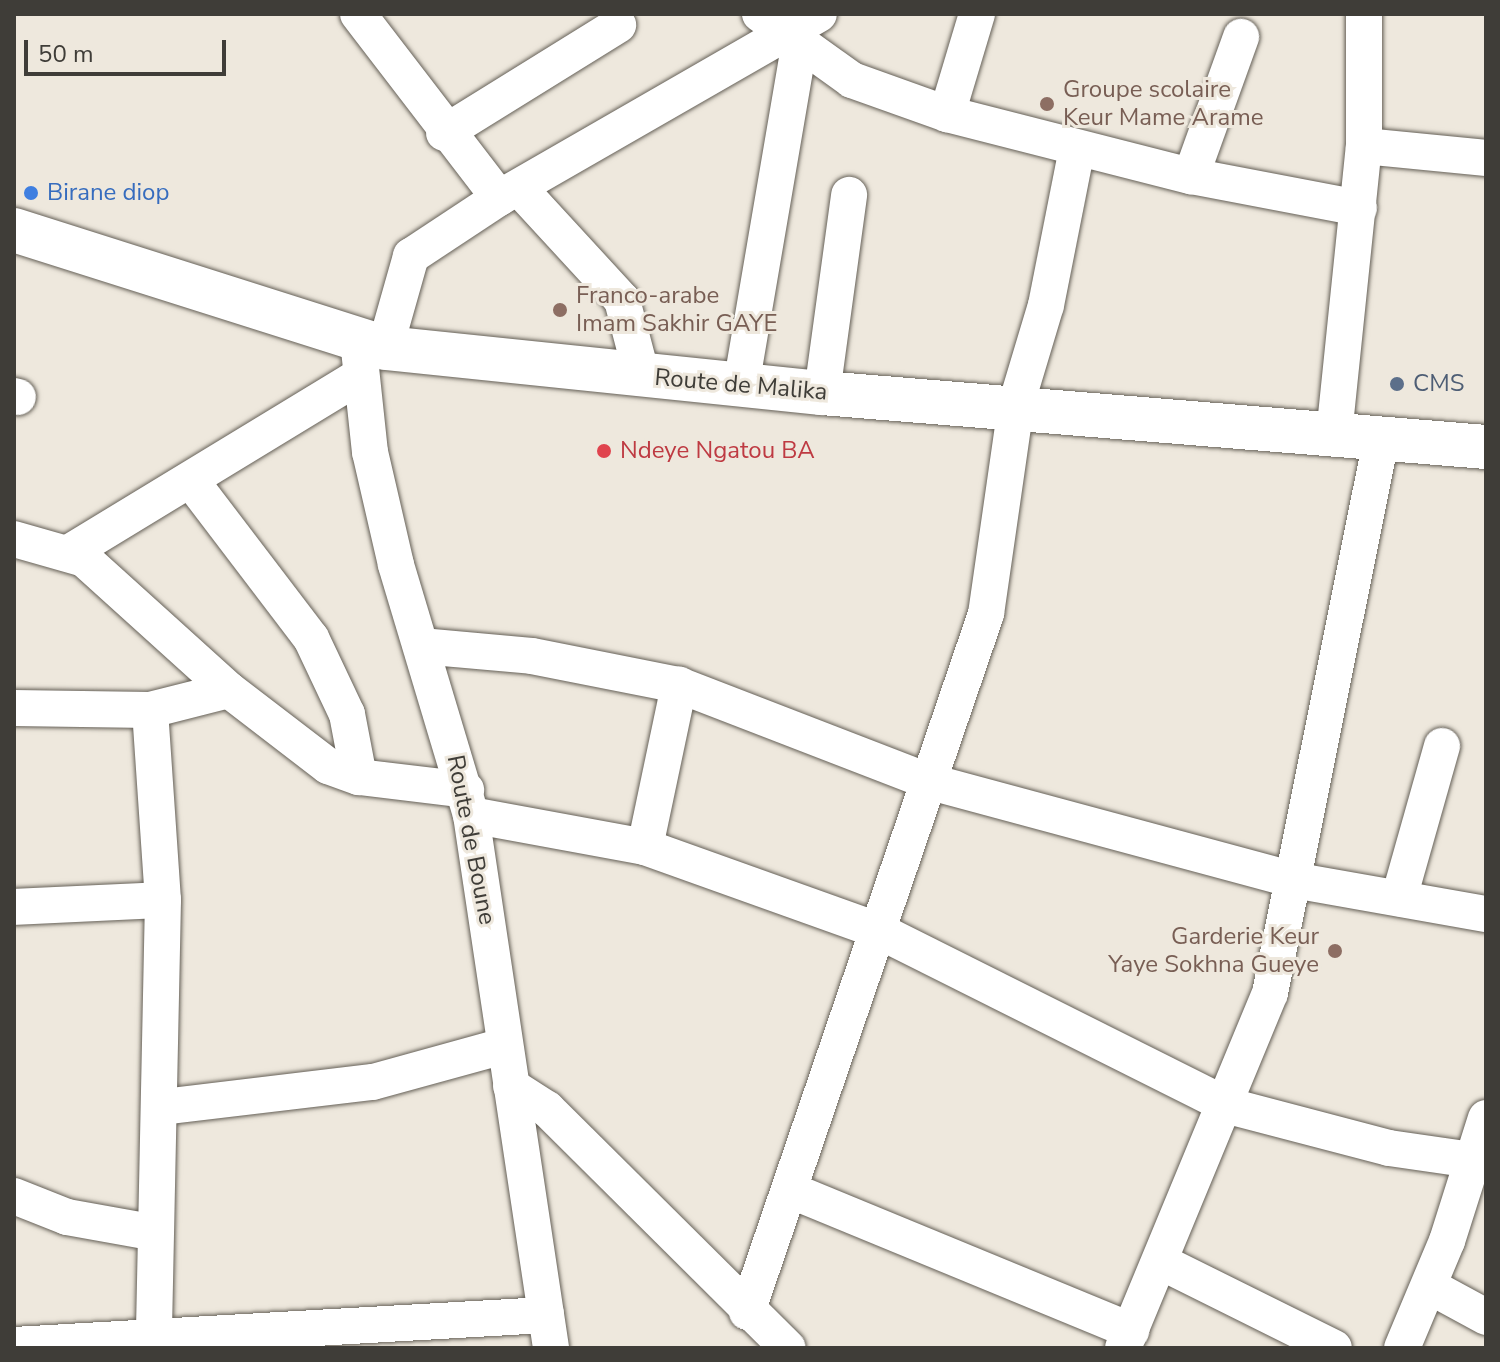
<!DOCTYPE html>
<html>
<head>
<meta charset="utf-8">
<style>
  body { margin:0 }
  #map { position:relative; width:1500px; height:1362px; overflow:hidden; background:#eee8dd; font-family:"Nunito Sans",sans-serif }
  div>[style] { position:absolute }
  .roads { filter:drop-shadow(0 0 2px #656057) drop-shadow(0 0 2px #656057) }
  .minor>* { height:36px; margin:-18px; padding:0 18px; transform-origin:18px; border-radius:18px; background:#fff }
  .major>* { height:44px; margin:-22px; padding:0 22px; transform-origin:22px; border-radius:22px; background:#fff }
  .dots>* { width:22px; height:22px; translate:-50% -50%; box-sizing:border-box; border:4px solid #eee8dd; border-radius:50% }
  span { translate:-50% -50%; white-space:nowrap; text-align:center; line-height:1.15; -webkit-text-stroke:6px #eee8dd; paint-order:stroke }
  .education-label { font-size:24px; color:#785e54 }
  .left { translate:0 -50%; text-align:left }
  .right { translate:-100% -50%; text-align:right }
  .shop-label { font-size:24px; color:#366cbe }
  .service-label { font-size:24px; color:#4e5e75 }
  .street-label { font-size:24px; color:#3f3d38 }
  .health-label { font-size:24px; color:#be3a42 }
  .frame { position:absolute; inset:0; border:16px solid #3f3d38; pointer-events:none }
  .scale { position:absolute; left:24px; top:40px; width:202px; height:36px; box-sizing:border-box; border:4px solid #3f3d38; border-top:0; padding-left:10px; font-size:24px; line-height:28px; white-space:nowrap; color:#3f3d38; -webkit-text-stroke:6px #eee8dd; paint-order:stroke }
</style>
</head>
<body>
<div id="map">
  <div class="roads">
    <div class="minor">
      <div style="left:358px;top:14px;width:232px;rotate:52.5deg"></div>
      <div style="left:499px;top:198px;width:369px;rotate:-29.9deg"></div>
      <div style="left:760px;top:14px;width:113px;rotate:35.7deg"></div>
      <div style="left:852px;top:80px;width:101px;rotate:19.7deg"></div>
      <div style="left:947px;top:114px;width:252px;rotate:14.3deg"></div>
      <div style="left:1191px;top:176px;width:171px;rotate:10.8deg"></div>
      <div style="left:947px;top:114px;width:104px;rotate:-73.3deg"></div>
      <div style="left:444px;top:133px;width:205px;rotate:-31.8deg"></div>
      <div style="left:1364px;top:146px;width:123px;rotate:5.6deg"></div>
      <div style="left:1191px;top:176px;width:148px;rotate:-70.2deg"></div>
      <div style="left:519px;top:188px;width:152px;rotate:47.4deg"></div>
      <div style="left:622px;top:300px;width:79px;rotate:75.3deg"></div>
      <div style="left:358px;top:340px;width:113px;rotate:83.9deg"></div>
      <div style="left:370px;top:452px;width:116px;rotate:77deg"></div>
      <div style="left:396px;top:565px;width:261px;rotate:73.3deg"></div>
      <div style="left:471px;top:815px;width:539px;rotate:81.46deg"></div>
      <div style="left:385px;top:348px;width:96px;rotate:-74.2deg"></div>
      <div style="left:411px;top:256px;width:105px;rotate:-33.4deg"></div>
      <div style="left:741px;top:386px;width:346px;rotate:-80.3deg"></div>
      <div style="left:822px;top:393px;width:200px;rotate:-82.2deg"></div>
      <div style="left:14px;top:396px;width:4px;rotate:14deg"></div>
      <div style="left:1334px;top:435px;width:291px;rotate:-84.1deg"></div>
      <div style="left:1364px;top:146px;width:132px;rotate:-90deg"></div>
      <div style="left:192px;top:482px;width:196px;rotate:52.7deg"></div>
      <div style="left:311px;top:638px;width:84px;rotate:64.7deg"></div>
      <div style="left:347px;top:714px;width:64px;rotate:79.2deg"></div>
      <div style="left:14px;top:539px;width:73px;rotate:15.9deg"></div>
      <div style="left:84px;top:559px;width:195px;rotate:42.1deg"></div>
      <div style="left:229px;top:690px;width:125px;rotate:37.5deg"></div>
      <div style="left:328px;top:766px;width:33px;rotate:20deg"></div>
      <div style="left:359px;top:777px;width:108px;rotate:6.9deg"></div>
      <div style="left:72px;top:551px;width:337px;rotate:-31.3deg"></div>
      <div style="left:421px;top:646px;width:111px;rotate:5.1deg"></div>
      <div style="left:532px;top:656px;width:150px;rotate:11.2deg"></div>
      <div style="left:679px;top:685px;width:270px;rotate:21.1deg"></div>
      <div style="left:931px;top:782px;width:375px;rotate:15.1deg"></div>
      <div style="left:1293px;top:880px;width:196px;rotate:10deg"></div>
      <div style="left:14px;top:708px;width:136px;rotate:0.8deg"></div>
      <div style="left:150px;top:710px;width:81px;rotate:-14.2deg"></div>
      <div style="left:150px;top:710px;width:190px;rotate:86.1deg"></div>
      <div style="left:163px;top:900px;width:448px;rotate:91.2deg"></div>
      <div style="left:471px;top:815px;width:177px;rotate:10.4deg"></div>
      <div style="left:645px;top:847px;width:249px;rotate:19.7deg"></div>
      <div style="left:879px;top:931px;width:391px;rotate:26.6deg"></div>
      <div style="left:1229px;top:1106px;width:165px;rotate:14.7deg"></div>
      <div style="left:1389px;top:1148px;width:98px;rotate:8.2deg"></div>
      <div style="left:645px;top:847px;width:166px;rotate:-78.1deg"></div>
      <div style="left:1399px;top:898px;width:158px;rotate:-74.2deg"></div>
      <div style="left:14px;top:907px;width:149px;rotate:-2.7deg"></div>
      <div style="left:511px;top:1086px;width:43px;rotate:32.6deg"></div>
      <div style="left:547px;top:1109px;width:339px;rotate:44.8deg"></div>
      <div style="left:162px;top:1107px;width:212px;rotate:-6.8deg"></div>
      <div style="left:373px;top:1082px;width:136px;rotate:-15.4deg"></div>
      <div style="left:792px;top:1191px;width:367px;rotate:22.4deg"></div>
      <div style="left:14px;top:1196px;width:57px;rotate:21.6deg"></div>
      <div style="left:67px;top:1217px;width:85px;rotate:10.1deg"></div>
      <div style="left:1161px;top:1262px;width:193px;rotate:26.4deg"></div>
      <div style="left:1429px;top:1286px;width:65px;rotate:28.5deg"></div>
      <div style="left:747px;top:1312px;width:738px;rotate:-71.1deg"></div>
      <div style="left:986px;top:614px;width:211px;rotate:-81.8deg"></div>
      <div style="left:1016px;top:405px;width:104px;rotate:-73.3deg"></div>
      <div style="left:1046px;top:305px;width:160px;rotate:-78.8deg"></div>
      <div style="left:14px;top:1345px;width:533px;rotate:-3.23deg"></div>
      <div style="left:1123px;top:1348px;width:384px;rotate:-67.5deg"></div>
      <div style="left:1270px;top:993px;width:564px;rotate:-78.65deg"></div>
      <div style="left:1402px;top:1348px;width:116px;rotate:-67.2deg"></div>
      <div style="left:1447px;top:1241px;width:129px;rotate:-72.4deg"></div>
    </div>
    <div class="major">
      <div style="left:14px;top:230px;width:389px;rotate:17.6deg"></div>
      <div style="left:385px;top:348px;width:439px;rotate:5.9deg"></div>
      <div style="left:822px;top:393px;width:666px;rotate:4.65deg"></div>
    </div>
  </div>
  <div class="dots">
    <div style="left:1047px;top:104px;background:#8d6e63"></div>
    <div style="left:31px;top:193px;background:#3f7fe0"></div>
    <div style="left:560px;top:310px;background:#8d6e63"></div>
    <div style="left:1397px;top:384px;background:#5c6f8a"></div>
    <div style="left:604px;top:451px;background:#e0444e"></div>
    <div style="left:1335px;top:951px;background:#8d6e63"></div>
  </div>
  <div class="education-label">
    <span class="left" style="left:1063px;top:104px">Groupe scolaire<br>Keur Mame Arame</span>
    <span class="left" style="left:576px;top:310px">Franco-arabe<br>Imam Sakhir GAYE</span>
    <span class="right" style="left:1319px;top:951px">Garderie Keur<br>Yaye Sokhna Gueye</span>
  </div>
  <div class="shop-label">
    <span class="left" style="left:47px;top:193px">Birane diop</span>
  </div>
  <div class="service-label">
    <span class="left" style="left:1413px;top:384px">CMS</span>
  </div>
  <div class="street-label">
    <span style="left:741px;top:385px;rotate:5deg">Route de Malika</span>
    <span style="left:471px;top:840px;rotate:79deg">Route de Boune</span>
  </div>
  <div class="health-label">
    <span class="left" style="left:620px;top:451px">Ndeye Ngatou BA</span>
  </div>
  <div class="frame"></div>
  <div class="scale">50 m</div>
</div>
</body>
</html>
